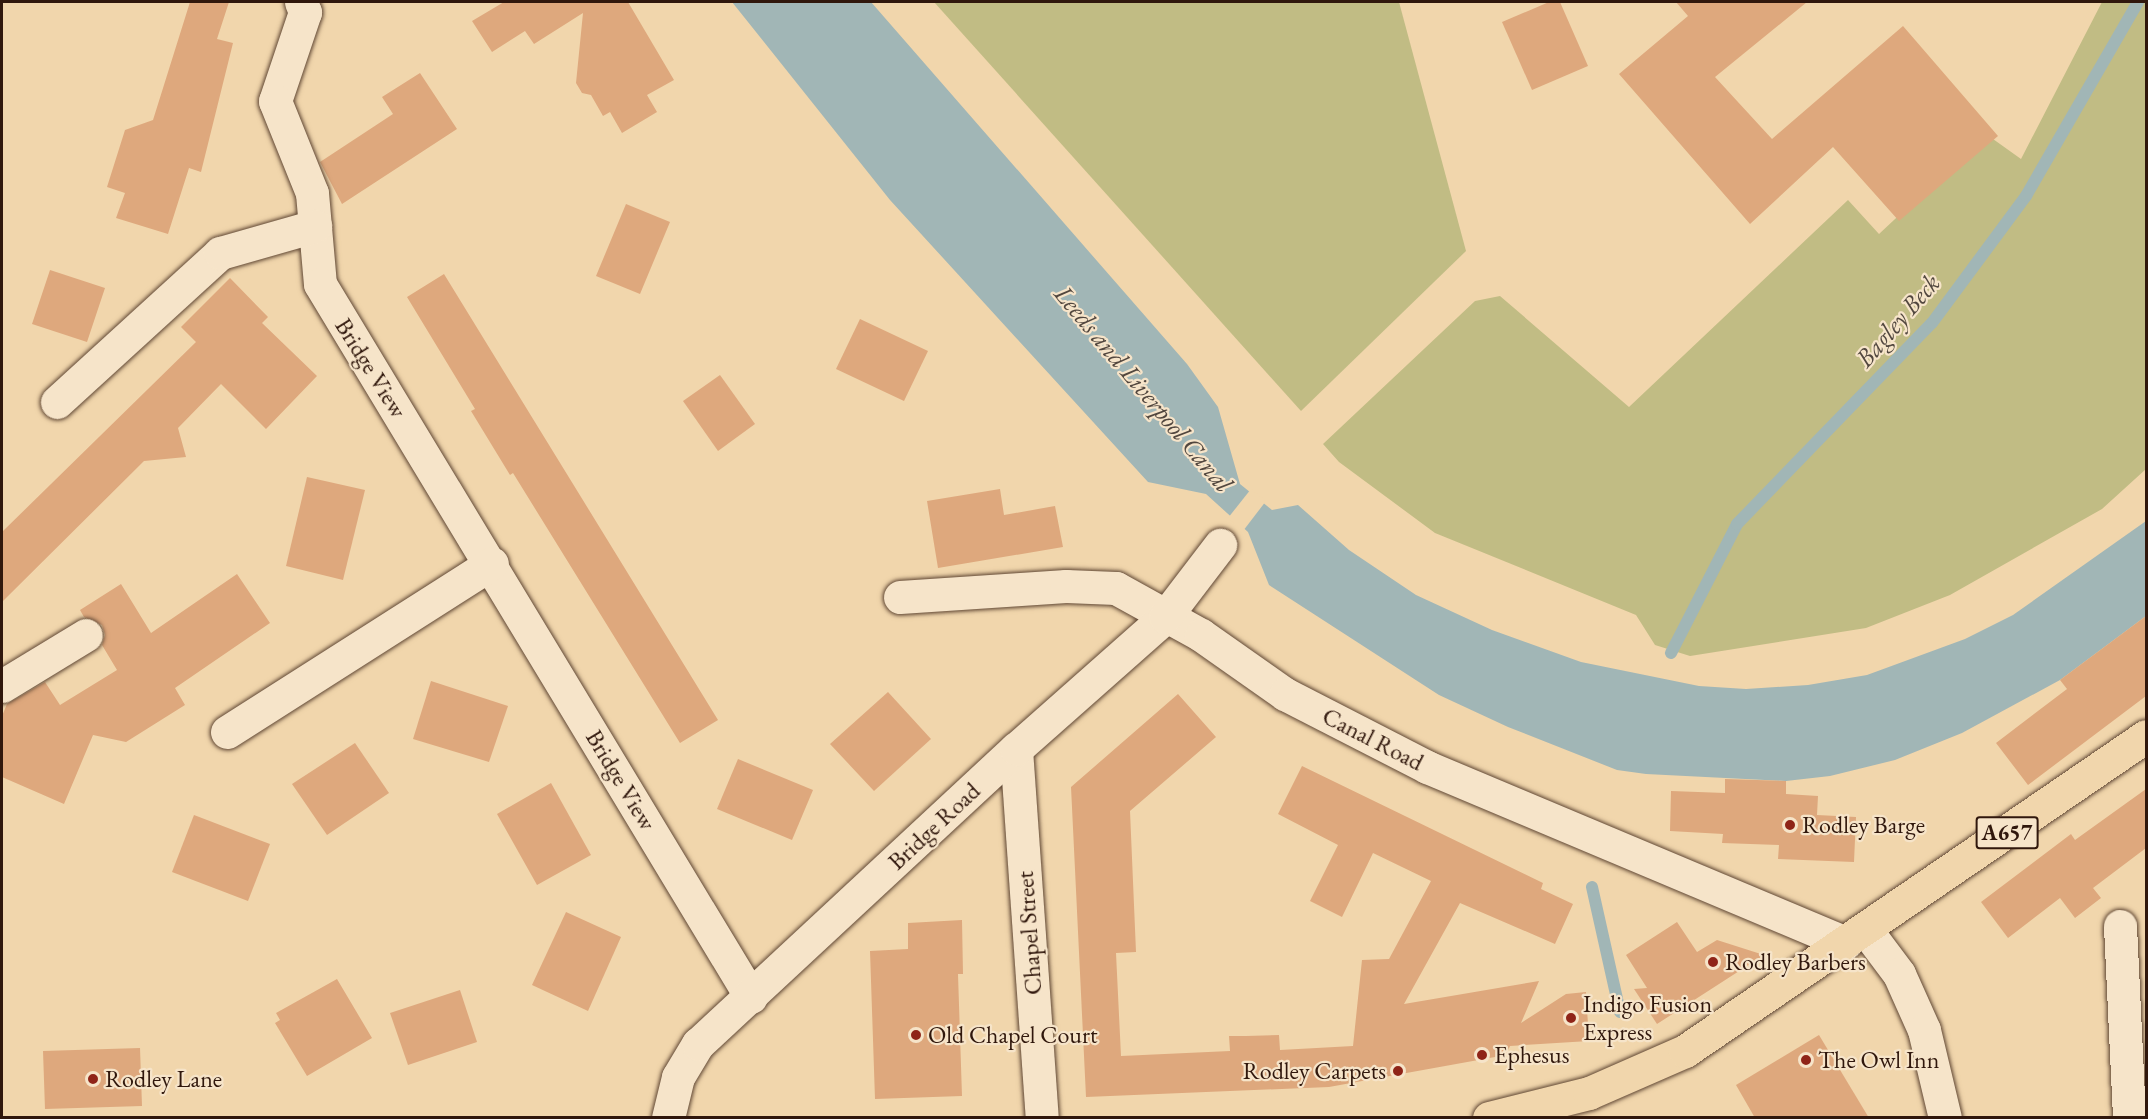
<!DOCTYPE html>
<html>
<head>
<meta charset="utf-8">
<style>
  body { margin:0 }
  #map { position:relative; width:2148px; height:1119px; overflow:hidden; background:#f1d6ac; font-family:"EB Garamond",serif }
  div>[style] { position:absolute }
  .green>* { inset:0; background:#c1bc84 }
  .water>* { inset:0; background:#a1b6b6 }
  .pier>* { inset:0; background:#f1d6ac }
  .stream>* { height:12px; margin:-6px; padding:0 6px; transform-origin:6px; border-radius:6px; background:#a1b6b6 }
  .building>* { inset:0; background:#dea87d }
  .roads { filter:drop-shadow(0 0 2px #604734) drop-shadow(0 0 2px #604734) }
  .minor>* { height:33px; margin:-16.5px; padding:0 16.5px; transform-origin:16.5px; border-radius:16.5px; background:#f6e4c9 }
  .major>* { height:33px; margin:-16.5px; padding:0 16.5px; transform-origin:16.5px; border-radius:16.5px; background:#f1d6ac }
  .dots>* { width:16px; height:16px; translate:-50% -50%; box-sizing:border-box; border:3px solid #f6e4c9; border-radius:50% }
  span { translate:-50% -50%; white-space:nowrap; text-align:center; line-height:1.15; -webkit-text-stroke:4.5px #f6e4c9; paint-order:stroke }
  .shield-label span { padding:2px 4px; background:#f6e4c9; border:2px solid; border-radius:4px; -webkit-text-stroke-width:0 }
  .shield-label { font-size:22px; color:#30170c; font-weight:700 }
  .street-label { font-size:24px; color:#30170c }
  .poi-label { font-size:24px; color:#30170c }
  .left { translate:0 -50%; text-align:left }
  .right { translate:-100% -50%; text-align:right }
  .water-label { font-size:26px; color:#52473f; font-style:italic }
  .frame { position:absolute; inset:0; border:3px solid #30170c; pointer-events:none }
</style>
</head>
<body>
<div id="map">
  <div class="green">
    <div style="clip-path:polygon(934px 2px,1399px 2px,1466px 251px,1301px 411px)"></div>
    <div style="clip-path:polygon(2102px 2px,2146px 2px,2146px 469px,2102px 509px,1950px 595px,1866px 628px,1690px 656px,1655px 645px,1636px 615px,1435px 533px,1339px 462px,1323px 444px,1475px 301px,1500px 296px,1629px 407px,1848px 200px,1879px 234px,1986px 134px,2021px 159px)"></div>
  </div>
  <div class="water">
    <div style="clip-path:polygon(732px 2px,871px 2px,1187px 364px,1218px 407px,1240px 484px,1272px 510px,1298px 505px,1349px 550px,1416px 595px,1492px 630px,1581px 662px,1699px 686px,1746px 689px,1808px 685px,1867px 675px,1965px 639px,2013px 615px,2146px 521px,2146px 616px,2060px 680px,1962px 733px,1895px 760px,1830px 776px,1786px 781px,1646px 774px,1617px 770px,1508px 727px,1439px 695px,1269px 585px,1248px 532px,1206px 494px,1148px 482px,890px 200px)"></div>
  </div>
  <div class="pier">
    <div style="clip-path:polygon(1251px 489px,1266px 501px,1243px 531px,1228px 518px)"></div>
  </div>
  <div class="stream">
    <div style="left:1671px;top:653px;width:145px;rotate:-62.9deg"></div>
    <div style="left:1737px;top:524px;width:280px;rotate:-45.9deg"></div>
    <div style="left:1932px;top:323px;width:158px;rotate:-53.5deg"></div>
    <div style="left:2026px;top:196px;width:224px;rotate:-60deg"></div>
    <div style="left:1592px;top:887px;width:128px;rotate:77.4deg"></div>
  </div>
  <div class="building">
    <div style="clip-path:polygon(190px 2px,229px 2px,217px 39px,233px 43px,201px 172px,189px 168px,168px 234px,116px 218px,125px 193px,107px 187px,125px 130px,153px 120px)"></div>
    <div style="clip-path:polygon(504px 2px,628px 2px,674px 80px,647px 95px,657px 112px,622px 133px,610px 112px,603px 116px,591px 95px,582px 93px,576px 83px,583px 13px,534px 44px,525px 31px,492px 52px,472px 21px)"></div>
    <div style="clip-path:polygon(1549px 2px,1560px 2px,1588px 66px,1532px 90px,1502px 22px)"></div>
    <div style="clip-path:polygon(1676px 2px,1807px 2px,1715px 77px,1772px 139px,1903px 26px,1998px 136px,1899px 221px,1833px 147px,1750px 224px,1619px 74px,1688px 16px)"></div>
    <div style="clip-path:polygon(420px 73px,457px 129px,342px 204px,320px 162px,393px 114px,382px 97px)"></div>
    <div style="clip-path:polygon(626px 204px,670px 222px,640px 294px,596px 276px)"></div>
    <div style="clip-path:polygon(50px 270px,105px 288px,87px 342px,32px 324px)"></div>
    <div style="clip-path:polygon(444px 274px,718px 720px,680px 743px,513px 473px,510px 475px,471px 411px,475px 409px,407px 297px)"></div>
    <div style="clip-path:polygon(230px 278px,268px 317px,262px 323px,317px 376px,266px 429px,221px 384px,178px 428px,186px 457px,144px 461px,2px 602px,2px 532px,196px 342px,181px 327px)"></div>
    <div style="clip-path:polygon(860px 319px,928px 351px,904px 401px,836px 369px)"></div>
    <div style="clip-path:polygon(720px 375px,755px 424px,718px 451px,683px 401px)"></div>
    <div style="clip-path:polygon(307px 477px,365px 490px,343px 580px,286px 566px)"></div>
    <div style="clip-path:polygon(1000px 489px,1004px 515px,1055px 506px,1063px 547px,938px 568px,927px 501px)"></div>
    <div style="clip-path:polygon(237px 574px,270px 623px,175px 688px,185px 705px,126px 742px,93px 735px,64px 804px,2px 777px,2px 716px,7px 704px,45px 682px,60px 705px,117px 670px,102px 645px,105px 635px,102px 625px,84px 617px,80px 610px,121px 584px,151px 633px)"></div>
    <div style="clip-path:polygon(2146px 616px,2146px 696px,2028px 785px,1996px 743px,2067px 689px,2060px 680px)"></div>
    <div style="clip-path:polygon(431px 681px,508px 706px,489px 762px,413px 739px)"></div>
    <div style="clip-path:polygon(888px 692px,931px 739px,874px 791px,830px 744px)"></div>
    <div style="clip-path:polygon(1178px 694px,1216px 737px,1130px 811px,1136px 952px,1116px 953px,1121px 1056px,1230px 1051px,1229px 1036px,1246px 1036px,1279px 1035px,1280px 1050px,1353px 1046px,1362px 960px,1389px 959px,1431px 881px,1373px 853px,1342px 917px,1310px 901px,1338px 845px,1278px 814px,1302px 766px,1543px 883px,1541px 889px,1573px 904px,1555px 944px,1460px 903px,1404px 1004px,1539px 981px,1521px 1023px,1566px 994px,1586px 992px,1589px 1041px,1510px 1046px,1506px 1055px,1329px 1087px,1086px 1097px,1071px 787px)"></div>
    <div style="clip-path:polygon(355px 743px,389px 793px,327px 835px,292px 784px)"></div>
    <div style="clip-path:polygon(738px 759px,813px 790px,792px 840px,717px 809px)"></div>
    <div style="clip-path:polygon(1725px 779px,1786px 781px,1786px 794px,1818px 796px,1817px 815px,1856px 817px,1854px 862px,1778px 859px,1779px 845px,1722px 843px,1723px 834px,1670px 831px,1671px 791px,1725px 793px)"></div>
    <div style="clip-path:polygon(551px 783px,591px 855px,537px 885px,497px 814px)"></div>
    <div style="clip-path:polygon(2146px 789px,2146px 848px,2093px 888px,2101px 898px,2075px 918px,2060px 898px,2008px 938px,1981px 902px,2071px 834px,2075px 840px)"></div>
    <div style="clip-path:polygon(194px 815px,270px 844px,248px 901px,172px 872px)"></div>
    <div style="clip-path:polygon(566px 912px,621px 937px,588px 1011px,532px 985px)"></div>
    <div style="clip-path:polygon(962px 920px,963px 974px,958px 974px,962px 1096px,875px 1099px,870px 951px,908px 949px,908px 923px)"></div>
    <div style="clip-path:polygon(1677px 922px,1697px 952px,1717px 940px,1764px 955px,1657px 1024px,1634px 989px,1647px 988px,1626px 955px)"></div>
    <div style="clip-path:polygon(337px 979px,372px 1038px,307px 1076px,275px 1023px,280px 1020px,276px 1013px)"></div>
    <div style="clip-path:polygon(460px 990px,477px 1042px,408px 1065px,390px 1013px)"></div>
    <div style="clip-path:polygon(1819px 1035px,1869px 1118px,1755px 1118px,1736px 1085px)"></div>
    <div style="clip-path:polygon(140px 1048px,142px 1106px,45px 1109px,43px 1051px)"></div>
  </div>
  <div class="roads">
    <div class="minor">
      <div style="left:301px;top:2px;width:11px;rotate:68deg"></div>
      <div style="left:305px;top:12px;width:94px;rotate:108.6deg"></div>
      <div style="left:275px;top:101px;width:99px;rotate:68.1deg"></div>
      <div style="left:312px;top:193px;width:91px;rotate:85deg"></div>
      <div style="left:320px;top:284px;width:833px;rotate:58.85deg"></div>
      <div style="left:57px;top:402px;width:221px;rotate:-42.4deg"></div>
      <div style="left:220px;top:253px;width:99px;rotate:-15.9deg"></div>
      <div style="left:900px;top:597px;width:166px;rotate:-3.8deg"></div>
      <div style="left:1066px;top:586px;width:50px;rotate:2.3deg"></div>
      <div style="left:1116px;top:588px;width:97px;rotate:28.9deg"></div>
      <div style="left:1201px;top:635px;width:103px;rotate:35.1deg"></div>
      <div style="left:1285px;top:694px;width:160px;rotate:27.2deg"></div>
      <div style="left:1427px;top:767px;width:454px;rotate:22.8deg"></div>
      <div style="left:2px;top:686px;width:98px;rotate:-31.3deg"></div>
      <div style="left:227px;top:732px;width:314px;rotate:-32.5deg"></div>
      <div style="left:1016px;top:749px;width:370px;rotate:86deg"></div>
      <div style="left:2120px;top:926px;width:192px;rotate:87.3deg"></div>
      <div style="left:1866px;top:930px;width:55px;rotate:53.1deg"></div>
      <div style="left:1899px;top:974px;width:61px;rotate:65.9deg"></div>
      <div style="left:1924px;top:1030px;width:90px;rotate:76.6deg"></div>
      <div style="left:668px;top:1118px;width:42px;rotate:-76.3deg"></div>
      <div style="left:678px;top:1077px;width:39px;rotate:-59deg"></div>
      <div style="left:698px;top:1044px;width:434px;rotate:-42.9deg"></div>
      <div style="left:1016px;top:749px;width:199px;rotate:-41.5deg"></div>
      <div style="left:1165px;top:617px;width:91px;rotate:-52.6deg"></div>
    </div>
    <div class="major">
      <div style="left:1489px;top:1118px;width:103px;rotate:-14deg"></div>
      <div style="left:1589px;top:1093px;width:105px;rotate:-23.6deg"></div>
      <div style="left:1685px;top:1051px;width:558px;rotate:-34.34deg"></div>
    </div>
  </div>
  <div class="dots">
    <div style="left:1790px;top:825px;background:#8f2418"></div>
    <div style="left:1713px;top:962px;background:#8f2418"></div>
    <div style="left:1571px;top:1018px;background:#8f2418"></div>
    <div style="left:916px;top:1035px;background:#8f2418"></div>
    <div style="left:1482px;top:1055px;background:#8f2418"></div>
    <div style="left:1806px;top:1060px;background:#8f2418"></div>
    <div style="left:1398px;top:1071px;background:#8f2418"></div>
    <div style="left:93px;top:1079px;background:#8f2418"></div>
  </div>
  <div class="shield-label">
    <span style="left:2007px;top:833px">A657</span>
  </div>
  <div class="street-label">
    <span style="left:371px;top:368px;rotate:58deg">Bridge View</span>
    <span style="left:1373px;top:739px;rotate:27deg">Canal Road</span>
    <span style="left:621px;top:780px;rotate:59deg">Bridge View</span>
    <span style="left:934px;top:826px;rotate:-43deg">Bridge Road</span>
    <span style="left:1029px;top:933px;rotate:-94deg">Chapel Street</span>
  </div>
  <div class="poi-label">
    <span class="left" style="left:1802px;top:825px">Rodley Barge</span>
    <span class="left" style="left:1725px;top:962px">Rodley Barbers</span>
    <span class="left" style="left:1583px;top:1018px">Indigo Fusion<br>Express</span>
    <span class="left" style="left:928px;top:1035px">Old Chapel Court</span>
    <span class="left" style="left:1494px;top:1055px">Ephesus</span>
    <span class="left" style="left:1818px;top:1060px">The Owl Inn</span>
    <span class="right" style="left:1386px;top:1071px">Rodley Carpets</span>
    <span class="left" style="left:105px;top:1079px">Rodley Lane</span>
  </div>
  <div class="water-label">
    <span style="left:1898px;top:321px;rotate:-49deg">Bagley Beck</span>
    <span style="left:1143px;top:389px;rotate:50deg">Leeds and Liverpool Canal</span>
  </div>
  <div class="frame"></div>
</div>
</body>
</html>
